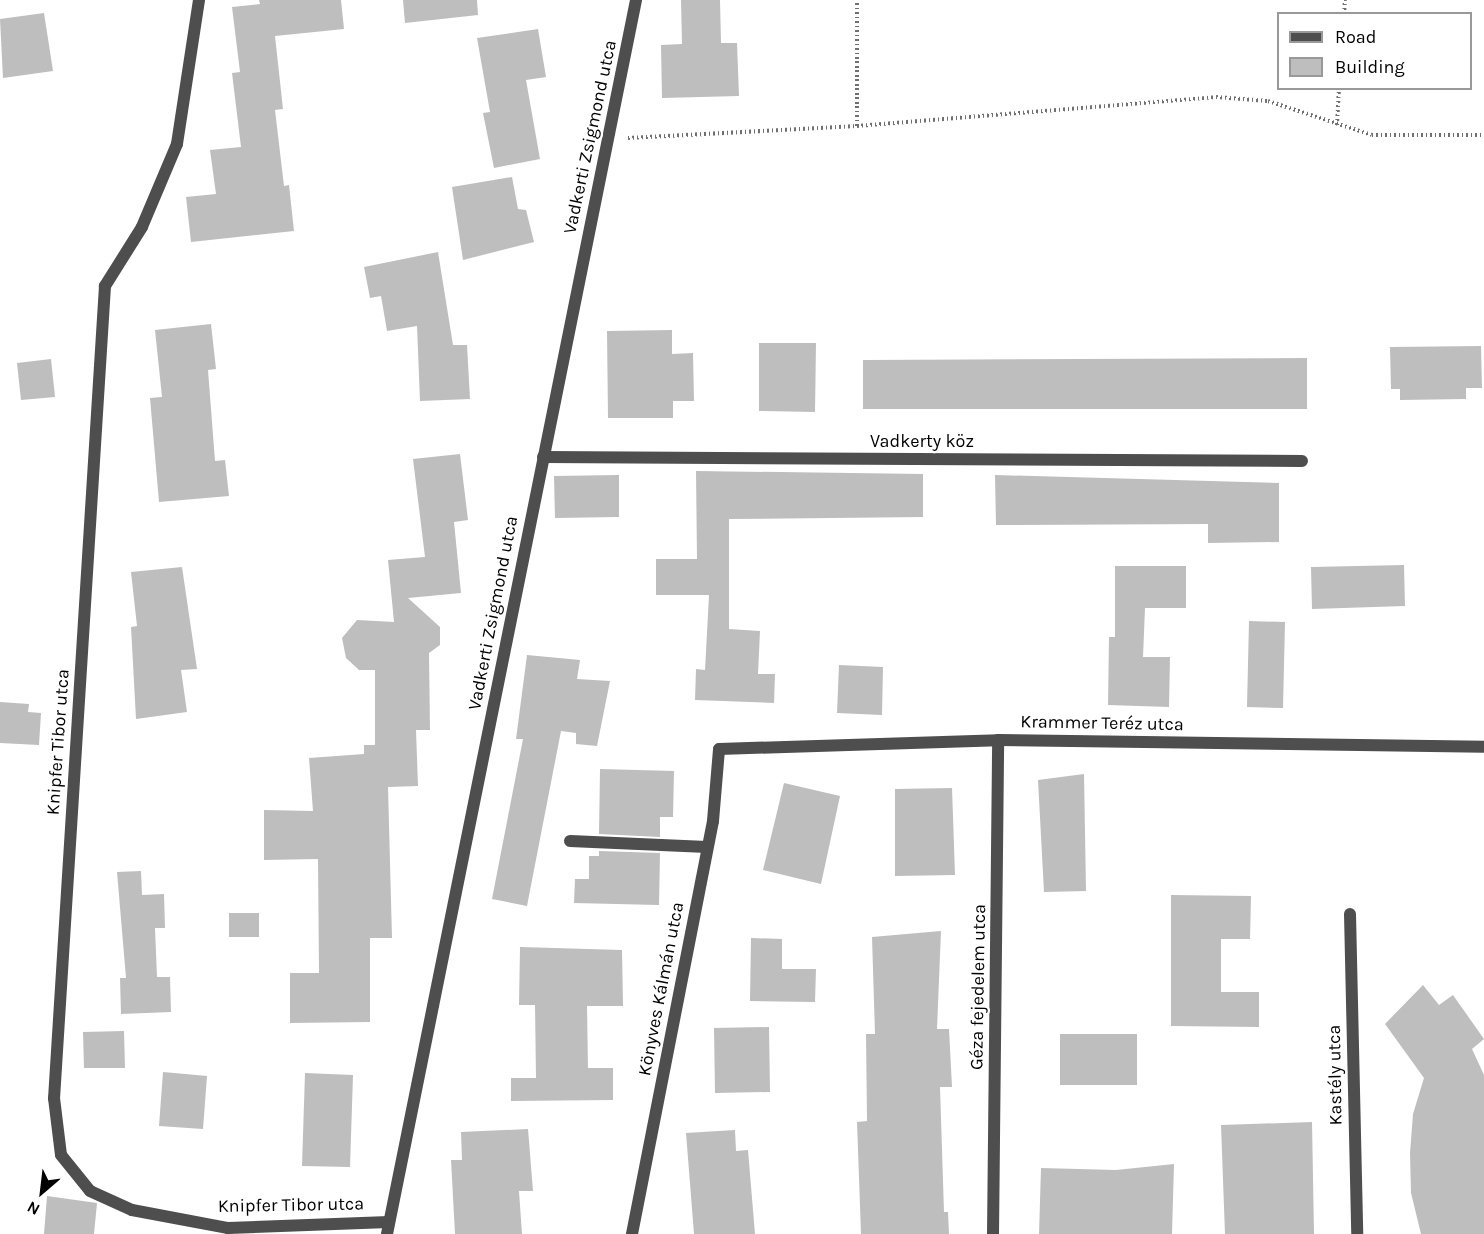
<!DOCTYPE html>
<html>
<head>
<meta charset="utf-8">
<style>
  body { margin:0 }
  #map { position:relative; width:1484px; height:1234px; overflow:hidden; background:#fff; font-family:Karla,sans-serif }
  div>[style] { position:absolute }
  .building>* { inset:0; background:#bebebe }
  .path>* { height:4px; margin-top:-2px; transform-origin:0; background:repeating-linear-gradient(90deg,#707070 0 1.5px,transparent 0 4.5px) }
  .service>* { height:12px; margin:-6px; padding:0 6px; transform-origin:6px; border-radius:6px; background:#4e4e4e }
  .minor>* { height:12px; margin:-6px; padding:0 6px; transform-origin:6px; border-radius:6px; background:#4e4e4e }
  span { translate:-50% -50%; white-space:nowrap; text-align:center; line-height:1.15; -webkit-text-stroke:4.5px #fff; paint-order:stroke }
  .street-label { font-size:18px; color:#000 }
  .legend { position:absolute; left:1277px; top:12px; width:195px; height:78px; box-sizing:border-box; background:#fff; border:2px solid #999; margin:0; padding:8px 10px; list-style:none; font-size:18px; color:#000 }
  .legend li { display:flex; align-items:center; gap:12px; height:30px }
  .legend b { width:30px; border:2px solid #999 }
  .north { position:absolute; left:12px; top:1162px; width:60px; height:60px; -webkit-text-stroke:4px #fff; paint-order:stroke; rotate:208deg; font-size:16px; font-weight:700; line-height:24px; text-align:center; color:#000 }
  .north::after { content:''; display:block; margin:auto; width:21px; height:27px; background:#000; clip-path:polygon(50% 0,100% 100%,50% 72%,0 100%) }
</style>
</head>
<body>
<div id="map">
  <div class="building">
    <div style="clip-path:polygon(259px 0,341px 0,344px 29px,275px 36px,283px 109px,275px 110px,284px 186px,289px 185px,294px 231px,191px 242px,186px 197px,216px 194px,210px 150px,241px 147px,232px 73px,240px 72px,232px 7px,260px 4px)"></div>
    <div style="clip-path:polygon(403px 0,477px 0,478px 15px,405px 23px)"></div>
    <div style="clip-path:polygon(681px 0,720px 0,721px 43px,737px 43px,739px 96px,662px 98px,661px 45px,682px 44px)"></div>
    <div style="clip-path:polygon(44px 13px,53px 71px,3px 78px,0 19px)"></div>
    <div style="clip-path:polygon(538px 29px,546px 77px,526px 80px,540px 159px,494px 168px,483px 113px,490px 112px,477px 38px)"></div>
    <div style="clip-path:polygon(512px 177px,518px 209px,526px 210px,534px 242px,463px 260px,452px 187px)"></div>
    <div style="clip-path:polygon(438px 252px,453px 345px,467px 345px,470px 399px,420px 401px,417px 326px,387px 331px,381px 296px,370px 298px,364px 267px)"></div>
    <div style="clip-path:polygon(211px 324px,216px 369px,208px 370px,215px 461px,225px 460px,229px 496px,159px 502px,150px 398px,162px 397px,155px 330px)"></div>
    <div style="clip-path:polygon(672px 330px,672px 354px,693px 353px,694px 401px,673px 401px,673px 418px,608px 418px,607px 331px)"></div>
    <div style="clip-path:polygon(759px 343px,816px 343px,815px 412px,759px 411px)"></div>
    <div style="clip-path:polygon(1481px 346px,1482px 388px,1466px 388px,1466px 399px,1400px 400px,1400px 389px,1391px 389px,1390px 347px)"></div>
    <div style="clip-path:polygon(1307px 358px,1307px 409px,863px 409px,863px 360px)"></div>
    <div style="clip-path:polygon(51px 359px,55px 397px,21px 400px,17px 363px)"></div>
    <div style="clip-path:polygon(460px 454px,468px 520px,454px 522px,461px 593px,408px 598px,440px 627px,440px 645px,429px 653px,430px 730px,416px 730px,418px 786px,388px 787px,392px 938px,370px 938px,370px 1022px,290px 1023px,290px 973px,319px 973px,318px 859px,264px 860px,264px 810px,313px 811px,309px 758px,364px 754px,364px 745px,375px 745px,375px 670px,359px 670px,346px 658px,342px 638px,357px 620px,394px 622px,388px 560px,425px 557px,413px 459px)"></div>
    <div style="clip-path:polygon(696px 471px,923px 474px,923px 517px,729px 519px,729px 629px,760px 631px,758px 674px,775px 674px,774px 703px,695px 700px,696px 669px,705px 670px,709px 595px,656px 595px,656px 559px,697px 559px)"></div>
    <div style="clip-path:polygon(619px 475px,619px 517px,555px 518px,554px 476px)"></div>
    <div style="clip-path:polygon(995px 475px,1279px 483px,1279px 542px,1208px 543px,1208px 524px,996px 525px)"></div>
    <div style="clip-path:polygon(1404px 565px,1405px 606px,1312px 609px,1311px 567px)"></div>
    <div style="clip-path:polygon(1115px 566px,1186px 566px,1186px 608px,1145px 608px,1143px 657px,1170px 657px,1169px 707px,1108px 705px,1109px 637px,1115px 637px)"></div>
    <div style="clip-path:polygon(182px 567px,197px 669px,181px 670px,187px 712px,136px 719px,131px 627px,137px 626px,131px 572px)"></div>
    <div style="clip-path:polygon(1249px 621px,1285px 622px,1283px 708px,1247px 707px)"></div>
    <div style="clip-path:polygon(527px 655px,580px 660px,577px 679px,610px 681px,597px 746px,576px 744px,576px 733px,561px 731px,527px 906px,492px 899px,523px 739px,516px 739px)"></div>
    <div style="clip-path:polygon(839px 665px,883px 667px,882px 715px,837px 713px)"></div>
    <div style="clip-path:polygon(0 702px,29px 704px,28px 712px,41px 713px,39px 745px,0 743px)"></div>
    <div style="clip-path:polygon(600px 769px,674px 771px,673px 817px,660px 817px,660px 837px,599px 834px)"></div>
    <div style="clip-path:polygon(1084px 774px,1086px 891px,1044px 892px,1038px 780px)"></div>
    <div style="clip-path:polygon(784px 783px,840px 796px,821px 884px,763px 870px)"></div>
    <div style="clip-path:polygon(952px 788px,955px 875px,895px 876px,895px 789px)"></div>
    <div style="clip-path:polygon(599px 851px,660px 853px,659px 905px,574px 903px,575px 879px,589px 879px,589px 856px,599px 856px)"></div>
    <div style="clip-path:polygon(141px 871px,142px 895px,164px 894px,165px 928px,155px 928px,157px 977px,170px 977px,171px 1012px,121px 1014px,120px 978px,126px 978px,117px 872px)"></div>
    <div style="clip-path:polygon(1171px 895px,1251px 896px,1250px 939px,1221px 939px,1221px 992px,1259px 992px,1259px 1027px,1171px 1026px)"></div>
    <div style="clip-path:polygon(229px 913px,259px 913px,259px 937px,229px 937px)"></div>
    <div style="clip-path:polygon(941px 931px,937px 1029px,949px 1029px,952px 1087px,940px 1087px,944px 1212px,948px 1212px,949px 1234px,861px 1234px,857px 1122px,867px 1121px,866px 1034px,875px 1034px,872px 937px)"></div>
    <div style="clip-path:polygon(751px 938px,782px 939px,782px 969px,816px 969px,815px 1002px,750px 1001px)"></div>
    <div style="clip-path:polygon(520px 947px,622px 950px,623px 1006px,587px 1006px,588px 1068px,613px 1068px,613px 1100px,511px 1101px,511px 1078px,536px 1078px,535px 1005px,519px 1005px)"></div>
    <div style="clip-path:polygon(1423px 985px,1439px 1005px,1453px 995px,1484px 1039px,1472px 1049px,1484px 1075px,1484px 1234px,1421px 1234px,1411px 1193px,1410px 1153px,1413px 1114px,1424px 1078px,1385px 1024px)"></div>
    <div style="clip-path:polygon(769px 1027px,770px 1092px,715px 1093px,714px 1028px)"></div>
    <div style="clip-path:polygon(124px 1031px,125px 1068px,84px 1068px,83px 1032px)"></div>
    <div style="clip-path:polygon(1060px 1034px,1137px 1034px,1137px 1085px,1060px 1085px)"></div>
    <div style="clip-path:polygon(163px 1072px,207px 1076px,203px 1129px,159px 1126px)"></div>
    <div style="clip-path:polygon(305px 1073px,353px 1075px,350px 1167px,302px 1166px)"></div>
    <div style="clip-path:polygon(1312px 1122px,1314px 1234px,1225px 1234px,1221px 1125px)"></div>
    <div style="clip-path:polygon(528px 1129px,533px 1191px,519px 1191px,522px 1234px,455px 1234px,451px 1160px,462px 1160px,461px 1132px)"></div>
    <div style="clip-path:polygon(735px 1130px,736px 1151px,748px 1150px,755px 1234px,694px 1234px,686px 1133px)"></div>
    <div style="clip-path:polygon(1174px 1164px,1172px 1234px,1039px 1234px,1041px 1168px,1116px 1170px)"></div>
    <div style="clip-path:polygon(47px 1196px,97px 1203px,94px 1234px,44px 1234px)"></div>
  </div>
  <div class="path">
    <div style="left:1344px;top:14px;width:14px;rotate:-86deg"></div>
    <div style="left:1337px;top:125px;width:37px;rotate:-87deg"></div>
    <div style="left:857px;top:126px;width:126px;rotate:-90deg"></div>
    <div style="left:628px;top:138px;width:229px;rotate:-3deg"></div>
    <div style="left:857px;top:126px;width:360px;rotate:-4.6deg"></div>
    <div style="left:1216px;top:97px;width:52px;rotate:4.4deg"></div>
    <div style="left:1268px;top:101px;width:109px;rotate:18.1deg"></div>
    <div style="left:1372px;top:135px;width:112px"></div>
  </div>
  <div class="service">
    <div style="left:570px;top:841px;width:137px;rotate:2.5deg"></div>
  </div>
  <div class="minor">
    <div style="left:199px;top:0;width:146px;rotate:98.7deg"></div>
    <div style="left:177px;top:144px;width:90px;rotate:112.9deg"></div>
    <div style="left:142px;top:227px;width:70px;rotate:122.1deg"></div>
    <div style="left:105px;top:286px;width:814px;rotate:93.59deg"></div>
    <div style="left:54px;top:1098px;width:57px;rotate:83deg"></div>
    <div style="left:61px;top:1155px;width:46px;rotate:51.1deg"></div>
    <div style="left:90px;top:1191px;width:46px;rotate:24.3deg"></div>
    <div style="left:132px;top:1210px;width:98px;rotate:10.6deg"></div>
    <div style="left:228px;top:1228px;width:161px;rotate:-2.1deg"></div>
    <div style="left:543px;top:457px;width:759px;rotate:0.3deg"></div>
    <div style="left:1350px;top:914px;width:320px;rotate:88.7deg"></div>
    <div style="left:387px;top:1234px;width:1259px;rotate:-78.59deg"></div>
    <div style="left:632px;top:1234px;width:421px;rotate:-78.9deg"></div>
    <div style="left:713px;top:821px;width:72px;rotate:-85.2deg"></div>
    <div style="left:719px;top:749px;width:279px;rotate:-1.8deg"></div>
    <div style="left:998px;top:740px;width:486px;rotate:0.8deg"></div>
    <div style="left:993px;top:1234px;width:494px;rotate:-89.4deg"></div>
  </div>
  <div class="street-label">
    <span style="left:590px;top:137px;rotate:-78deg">Vadkerti Zsigmond utca</span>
    <span style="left:922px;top:441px">Vadkerty köz</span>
    <span style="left:493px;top:613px;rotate:-79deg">Vadkerti Zsigmond utca</span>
    <span style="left:1102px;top:723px;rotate:1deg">Krammer Teréz utca</span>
    <span style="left:58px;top:742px;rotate:-86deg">Knipfer Tibor utca</span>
    <span style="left:978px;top:987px;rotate:-89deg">Géza fejedelem utca</span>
    <span style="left:661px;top:989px;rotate:-79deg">Könyves Kálmán utca</span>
    <span style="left:1335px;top:1075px;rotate:-91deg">Kastély utca</span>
    <span style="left:291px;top:1205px;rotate:-1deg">Knipfer Tibor utca</span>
  </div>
  <ul class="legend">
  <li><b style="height:8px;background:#4e4e4e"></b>Road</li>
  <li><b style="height:16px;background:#bebebe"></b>Building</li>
  </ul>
  <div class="north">N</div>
</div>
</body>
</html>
